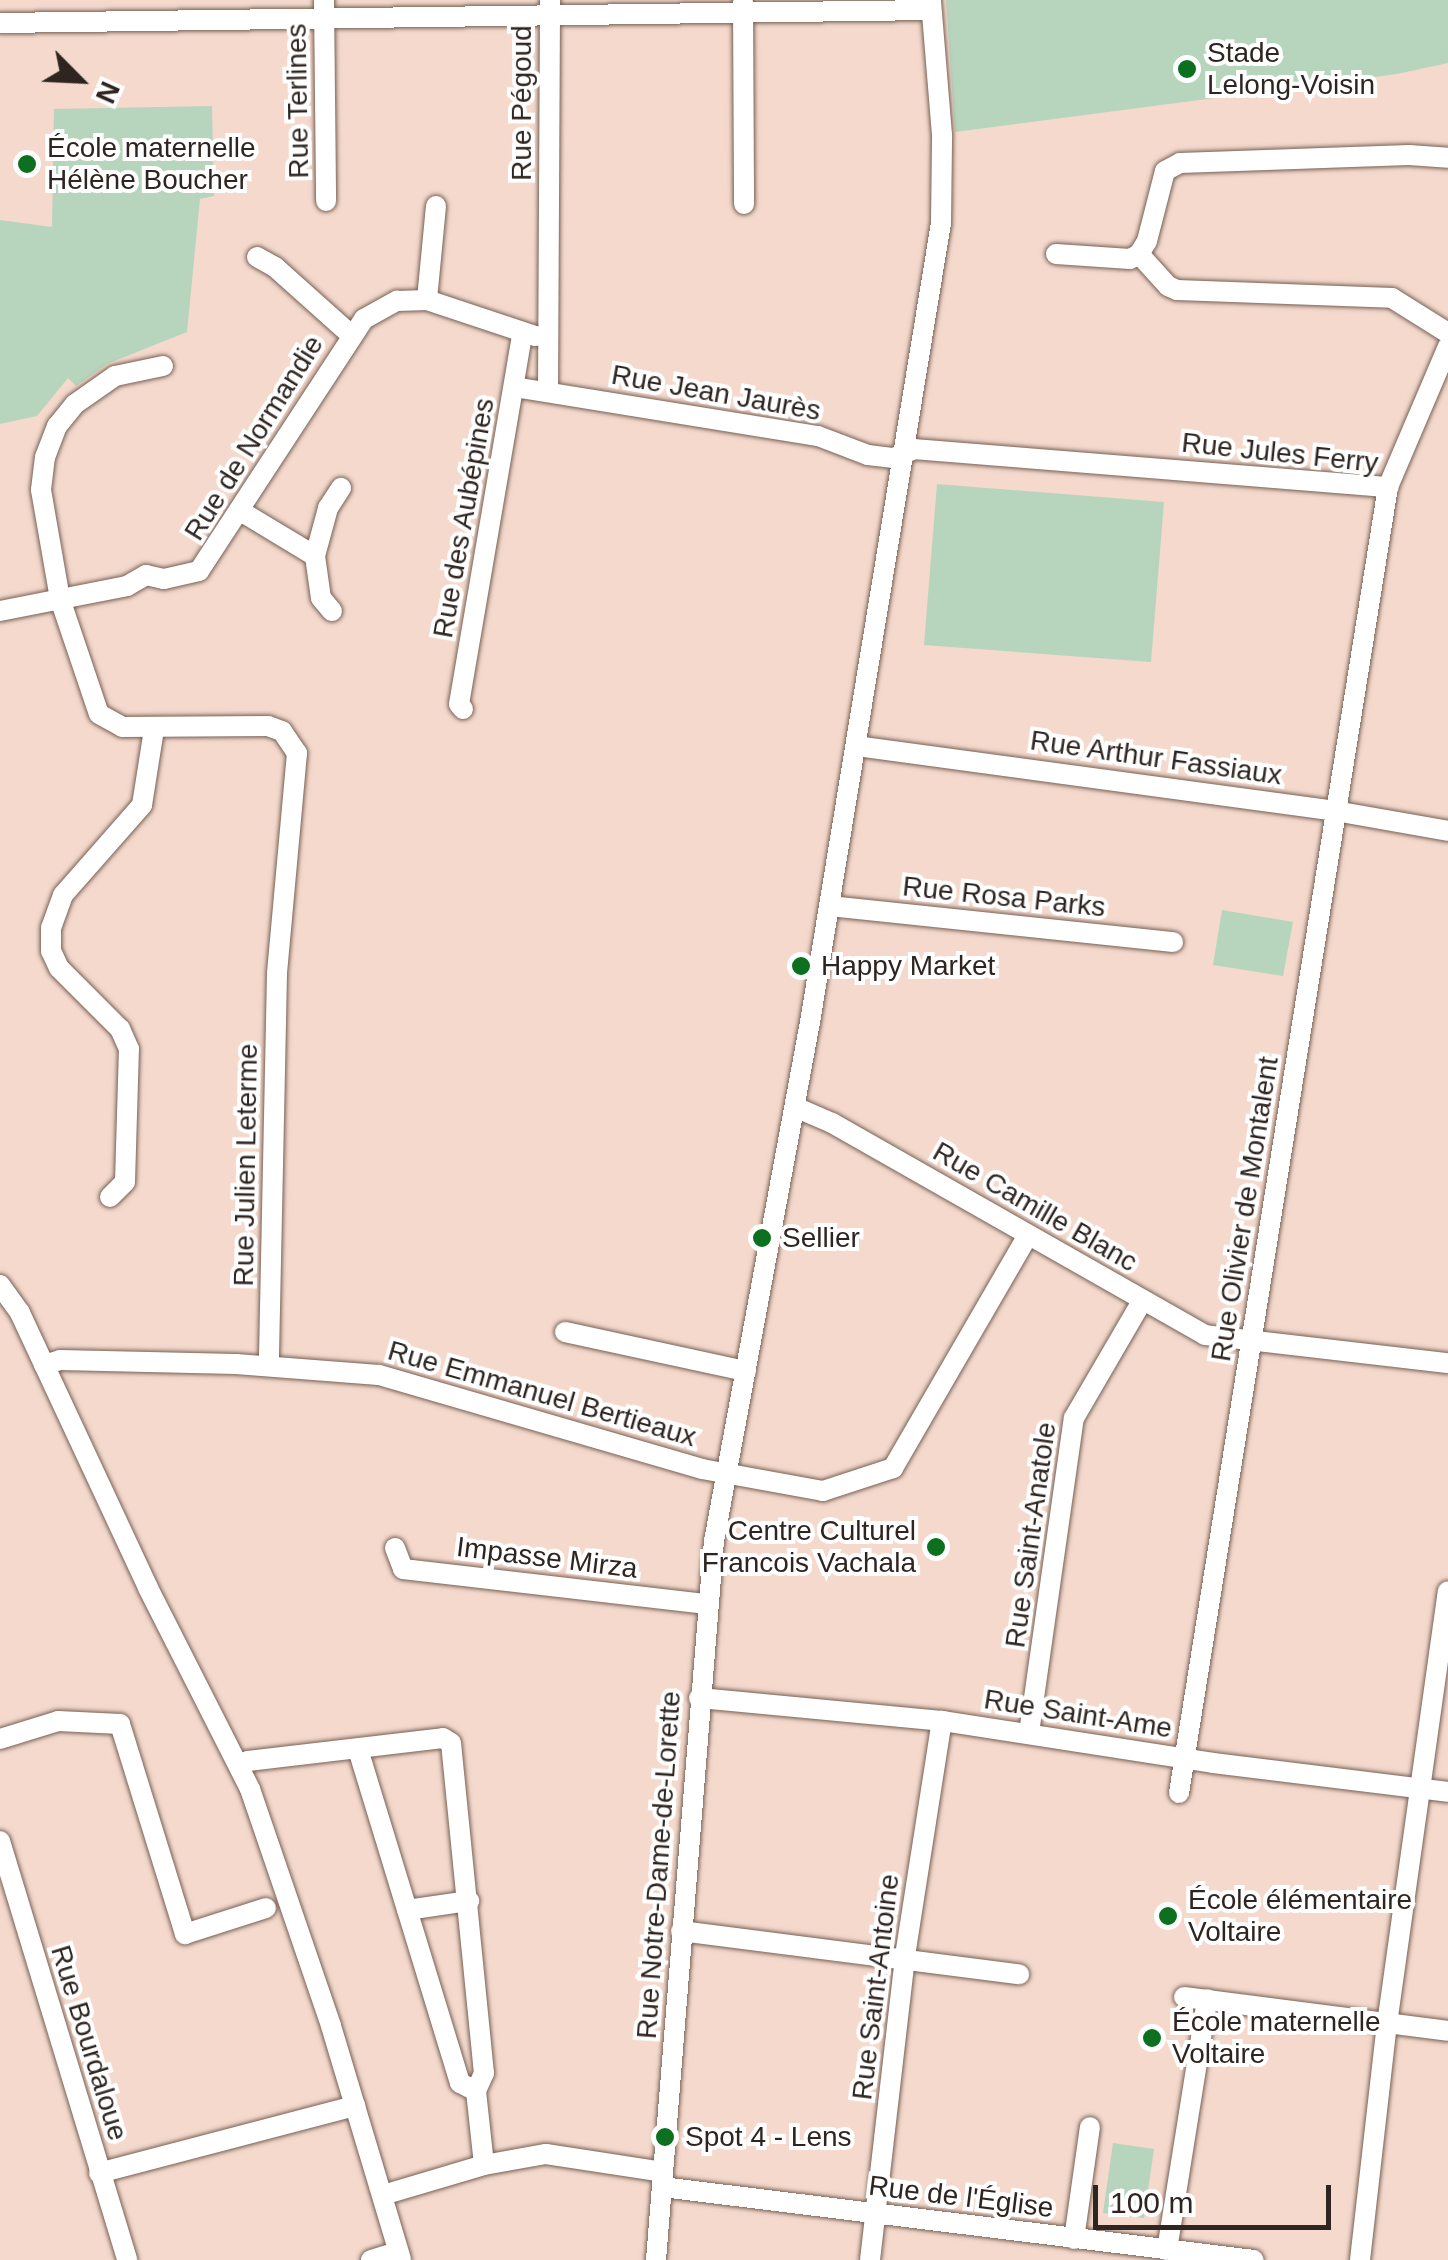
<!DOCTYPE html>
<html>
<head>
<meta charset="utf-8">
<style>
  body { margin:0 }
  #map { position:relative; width:1448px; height:2260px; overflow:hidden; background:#f4d9cc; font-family:Arial,sans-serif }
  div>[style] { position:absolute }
  .green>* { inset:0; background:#b7d5bc }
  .roads { filter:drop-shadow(0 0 2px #776055) drop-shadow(0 0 2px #776055) }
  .minor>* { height:20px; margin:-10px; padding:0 10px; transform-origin:10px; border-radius:10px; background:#fff }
  .dots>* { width:28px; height:28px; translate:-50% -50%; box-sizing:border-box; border:5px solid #fff; border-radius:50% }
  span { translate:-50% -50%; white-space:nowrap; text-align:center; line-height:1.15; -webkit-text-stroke:8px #fff; paint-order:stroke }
  .poi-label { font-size:28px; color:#2f2520 }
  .left { translate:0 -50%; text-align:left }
  .right { translate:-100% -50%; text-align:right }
  .street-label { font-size:28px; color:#2f2520 }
  .north { position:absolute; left:30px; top:30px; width:100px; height:100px; -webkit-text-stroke:8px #fff; paint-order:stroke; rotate:114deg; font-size:28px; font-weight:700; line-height:40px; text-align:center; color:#2f2520 }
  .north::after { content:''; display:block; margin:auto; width:35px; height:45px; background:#2f2520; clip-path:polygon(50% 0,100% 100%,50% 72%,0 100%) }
  .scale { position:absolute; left:1093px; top:2185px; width:238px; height:45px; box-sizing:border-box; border:5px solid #2f2520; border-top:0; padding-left:12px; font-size:30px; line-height:35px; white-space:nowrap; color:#2f2520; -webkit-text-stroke:8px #fff; paint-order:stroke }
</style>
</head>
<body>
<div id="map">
  <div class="green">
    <div style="clip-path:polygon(946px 0,1448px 0,1448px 63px,1397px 74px,955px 132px)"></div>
    <div style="clip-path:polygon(212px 106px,214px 196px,200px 199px,187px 332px,107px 364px,76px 386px,68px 378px,37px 416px,0 424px,0 220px,52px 227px,54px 109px)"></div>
    <div style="clip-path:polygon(937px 484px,1164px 502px,1151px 662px,924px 645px)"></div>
    <div style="clip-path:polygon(1222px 910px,1293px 922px,1283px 976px,1213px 965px)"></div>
    <div style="clip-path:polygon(1113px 2143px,1154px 2149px,1144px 2218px,1103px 2213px)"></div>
  </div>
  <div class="roads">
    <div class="minor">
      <div style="left:324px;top:0;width:201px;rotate:89.4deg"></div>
      <div style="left:743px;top:2px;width:202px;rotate:89.7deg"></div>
      <div style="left:0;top:23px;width:931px;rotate:-0.8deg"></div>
      <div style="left:436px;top:206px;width:94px;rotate:95.5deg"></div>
      <div style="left:427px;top:300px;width:114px;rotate:18.4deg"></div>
      <div style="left:1056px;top:254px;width:74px;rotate:3.9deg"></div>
      <div style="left:1130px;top:259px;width:10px;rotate:-29deg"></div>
      <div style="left:1139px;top:254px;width:15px;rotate:-58deg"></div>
      <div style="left:1147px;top:241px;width:72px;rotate:-75.6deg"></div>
      <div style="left:1165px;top:171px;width:17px;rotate:-28deg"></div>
      <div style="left:1180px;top:163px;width:229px;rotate:-2deg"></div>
      <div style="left:1409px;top:155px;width:39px;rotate:4deg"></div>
      <div style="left:1139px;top:254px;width:43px;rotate:47.8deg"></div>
      <div style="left:1168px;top:286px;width:10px;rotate:24deg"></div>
      <div style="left:1177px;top:290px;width:215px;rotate:2.1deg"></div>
      <div style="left:1392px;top:298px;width:66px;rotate:32deg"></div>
      <div style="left:257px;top:257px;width:21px;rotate:29deg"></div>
      <div style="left:275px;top:267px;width:102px;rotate:41.8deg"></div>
      <div style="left:163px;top:366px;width:49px;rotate:168.2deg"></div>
      <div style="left:115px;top:376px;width:49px;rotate:145deg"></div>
      <div style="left:75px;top:404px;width:28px;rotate:129deg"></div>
      <div style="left:57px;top:426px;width:33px;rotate:111deg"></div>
      <div style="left:45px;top:457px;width:33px;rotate:97deg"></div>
      <div style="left:41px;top:490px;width:111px;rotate:80.1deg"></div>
      <div style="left:60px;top:599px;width:121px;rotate:71.3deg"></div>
      <div style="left:99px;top:714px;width:26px;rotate:29deg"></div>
      <div style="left:122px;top:727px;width:146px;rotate:-0.4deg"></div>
      <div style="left:268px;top:726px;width:15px;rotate:20deg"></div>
      <div style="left:282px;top:731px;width:27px;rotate:56deg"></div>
      <div style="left:297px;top:753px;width:222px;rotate:95.2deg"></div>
      <div style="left:277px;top:974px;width:391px;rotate:91.2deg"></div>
      <div style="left:514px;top:387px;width:308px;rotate:9.2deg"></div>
      <div style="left:818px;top:436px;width:53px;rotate:20.8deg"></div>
      <div style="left:868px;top:455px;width:26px;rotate:7deg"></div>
      <div style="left:894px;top:458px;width:22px;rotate:-24deg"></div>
      <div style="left:914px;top:449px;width:476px;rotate:4.6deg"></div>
      <div style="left:548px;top:392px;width:392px;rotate:-89.7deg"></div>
      <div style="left:242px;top:512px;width:85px;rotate:31.1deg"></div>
      <div style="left:315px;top:556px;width:42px;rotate:81.9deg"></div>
      <div style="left:321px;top:598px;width:17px;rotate:50deg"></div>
      <div style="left:315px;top:556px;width:50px;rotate:-74.8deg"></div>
      <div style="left:328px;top:508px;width:24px;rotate:-57deg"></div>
      <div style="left:0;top:611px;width:129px;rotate:-11.1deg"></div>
      <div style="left:127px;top:586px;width:22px;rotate:-30deg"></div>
      <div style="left:146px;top:575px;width:18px;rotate:13deg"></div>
      <div style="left:164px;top:579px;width:36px;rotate:-13deg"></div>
      <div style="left:199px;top:571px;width:301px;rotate:-56.8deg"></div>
      <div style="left:364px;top:319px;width:38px;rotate:-29deg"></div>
      <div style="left:397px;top:301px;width:30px;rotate:-2deg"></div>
      <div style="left:463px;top:709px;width:6px;rotate:-129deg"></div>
      <div style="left:459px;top:704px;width:375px;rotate:-80.3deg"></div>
      <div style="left:856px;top:746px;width:483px;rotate:7.7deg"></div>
      <div style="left:1335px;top:811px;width:115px;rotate:10deg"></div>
      <div style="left:830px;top:906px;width:345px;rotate:6deg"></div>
      <div style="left:795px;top:1107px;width:40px;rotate:23.4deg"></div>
      <div style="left:832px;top:1123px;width:429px;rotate:29.6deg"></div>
      <div style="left:1205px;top:1335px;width:245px;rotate:6.6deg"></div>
      <div style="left:110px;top:1197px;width:21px;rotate:-45deg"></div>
      <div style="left:125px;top:1182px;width:133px;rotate:-88.3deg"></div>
      <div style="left:129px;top:1049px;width:22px;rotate:-114deg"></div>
      <div style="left:120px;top:1029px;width:86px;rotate:-135deg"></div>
      <div style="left:59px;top:968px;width:19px;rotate:-115deg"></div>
      <div style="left:51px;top:951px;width:23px;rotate:-90deg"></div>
      <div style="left:51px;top:928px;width:35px;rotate:-70deg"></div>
      <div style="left:63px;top:895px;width:120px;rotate:-48.7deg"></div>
      <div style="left:142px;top:805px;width:77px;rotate:-81deg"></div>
      <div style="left:0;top:1285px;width:34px;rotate:54deg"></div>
      <div style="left:20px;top:1313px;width:303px;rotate:65deg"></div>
      <div style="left:148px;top:1588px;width:225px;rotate:63.1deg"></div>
      <div style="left:250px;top:1789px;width:250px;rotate:71.1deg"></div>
      <div style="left:331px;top:2026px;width:244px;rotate:73.3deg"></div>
      <div style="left:565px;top:1332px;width:185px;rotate:12.2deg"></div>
      <div style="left:44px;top:1365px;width:17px;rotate:-17deg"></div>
      <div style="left:60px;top:1360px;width:176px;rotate:1.3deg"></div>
      <div style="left:236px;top:1364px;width:143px;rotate:4.4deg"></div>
      <div style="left:379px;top:1375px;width:336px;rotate:16.2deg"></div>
      <div style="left:702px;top:1469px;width:123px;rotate:10.3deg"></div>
      <div style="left:823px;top:1491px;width:74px;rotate:-18.2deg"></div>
      <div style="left:893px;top:1468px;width:269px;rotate:-59.9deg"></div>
      <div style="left:395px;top:1548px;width:22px;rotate:69deg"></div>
      <div style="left:403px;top:1569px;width:306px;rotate:6.6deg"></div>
      <div style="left:699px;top:1698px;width:244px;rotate:5.4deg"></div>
      <div style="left:942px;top:1721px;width:274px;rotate:8.8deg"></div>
      <div style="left:1213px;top:1763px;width:237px;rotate:7deg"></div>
      <div style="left:1029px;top:1733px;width:318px;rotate:-81.9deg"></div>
      <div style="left:1074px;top:1418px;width:135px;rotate:-59.8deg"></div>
      <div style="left:0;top:1739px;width:61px;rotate:-17.2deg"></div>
      <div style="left:58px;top:1721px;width:62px;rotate:2.8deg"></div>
      <div style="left:120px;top:1724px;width:220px;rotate:72.8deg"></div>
      <div style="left:185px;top:1934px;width:85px;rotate:-17.8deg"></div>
      <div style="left:240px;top:1765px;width:9px;rotate:-27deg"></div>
      <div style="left:248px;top:1761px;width:196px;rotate:-6.7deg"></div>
      <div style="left:443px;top:1738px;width:9px;rotate:32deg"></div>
      <div style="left:451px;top:1743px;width:332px;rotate:84.3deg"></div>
      <div style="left:484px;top:2073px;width:20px;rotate:114deg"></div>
      <div style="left:476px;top:2091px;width:18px;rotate:-153deg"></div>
      <div style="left:460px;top:2083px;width:349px;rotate:-107deg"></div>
      <div style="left:1179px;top:1793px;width:1323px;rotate:-80.91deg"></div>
      <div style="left:1388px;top:487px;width:153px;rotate:-66.9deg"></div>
      <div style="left:0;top:1841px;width:438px;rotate:73.1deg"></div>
      <div style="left:407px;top:1910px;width:63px;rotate:-8.3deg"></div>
      <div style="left:681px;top:1931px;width:341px;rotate:7.3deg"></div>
      <div style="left:1184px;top:1997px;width:266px;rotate:7.3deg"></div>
      <div style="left:476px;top:2091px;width:74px;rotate:83.8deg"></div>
      <div style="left:99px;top:2173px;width:265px;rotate:-14.7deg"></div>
      <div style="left:662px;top:2187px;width:596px;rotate:7.03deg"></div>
      <div style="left:383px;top:2195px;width:105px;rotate:-16.5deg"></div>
      <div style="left:484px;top:2165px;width:63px;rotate:-10.1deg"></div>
      <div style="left:546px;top:2154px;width:118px;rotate:8.7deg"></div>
      <div style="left:1074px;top:2239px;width:113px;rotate:-81.9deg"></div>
      <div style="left:1167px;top:2250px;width:254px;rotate:-80.9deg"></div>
      <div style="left:371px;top:2260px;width:28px;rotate:-17deg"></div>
      <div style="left:656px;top:2260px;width:721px;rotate:-85.39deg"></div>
      <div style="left:714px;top:1541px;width:528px;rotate:-79.52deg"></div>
      <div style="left:810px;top:1022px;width:810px;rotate:-80.69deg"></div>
      <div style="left:941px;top:223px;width:88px;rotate:-89.3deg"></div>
      <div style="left:942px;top:135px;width:135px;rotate:-94.7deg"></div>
      <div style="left:870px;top:2260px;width:306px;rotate:-83.4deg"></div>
      <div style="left:905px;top:1956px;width:238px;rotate:-81.1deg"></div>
      <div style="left:1360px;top:2260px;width:238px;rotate:-83.5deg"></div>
      <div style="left:1387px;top:2024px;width:437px;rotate:-82deg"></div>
    </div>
  </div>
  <div class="dots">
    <div style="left:1187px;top:69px;background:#0c701f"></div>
    <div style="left:27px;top:164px;background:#0c701f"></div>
    <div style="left:801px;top:966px;background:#0c701f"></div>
    <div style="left:762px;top:1238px;background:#0c701f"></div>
    <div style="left:936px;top:1547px;background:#0c701f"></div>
    <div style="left:1168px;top:1916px;background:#0c701f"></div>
    <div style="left:1152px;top:2038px;background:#0c701f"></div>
    <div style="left:665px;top:2137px;background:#0c701f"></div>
  </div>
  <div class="poi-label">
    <span class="left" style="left:1207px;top:69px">Stade<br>Lelong-Voisin</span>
    <span class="left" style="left:47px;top:164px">École maternelle<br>Hélène Boucher</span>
    <span class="left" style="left:821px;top:966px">Happy Market</span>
    <span class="left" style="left:782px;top:1238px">Sellier</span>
    <span class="right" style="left:916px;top:1547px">Centre Culturel<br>Francois Vachala</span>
    <span class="left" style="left:1188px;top:1916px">École élémentaire<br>Voltaire</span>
    <span class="left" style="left:1172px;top:2038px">École maternelle<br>Voltaire</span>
    <span class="left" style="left:685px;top:2137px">Spot 4 - Lens</span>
  </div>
  <div class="street-label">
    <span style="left:298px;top:101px;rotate:-91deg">Rue Terlines</span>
    <span style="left:522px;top:103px;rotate:-90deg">Rue Pégoud</span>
    <span style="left:716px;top:393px;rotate:10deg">Rue Jean Jaurès</span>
    <span style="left:254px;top:438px;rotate:-58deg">Rue de Normandie</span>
    <span style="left:1280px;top:453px;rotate:6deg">Rue Jules Ferry</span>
    <span style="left:464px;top:518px;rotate:-80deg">Rue des Aubépines</span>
    <span style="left:1156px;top:758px;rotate:8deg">Rue Arthur Fassiaux</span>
    <span style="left:1004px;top:897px;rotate:6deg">Rue Rosa Parks</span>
    <span style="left:246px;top:1165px;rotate:-89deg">Rue Julien Leterme</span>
    <span style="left:1035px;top:1207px;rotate:30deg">Rue Camille Blanc</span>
    <span style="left:1245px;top:1209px;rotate:-81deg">Rue Olivier de Montalent</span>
    <span style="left:542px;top:1394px;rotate:16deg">Rue Emmanuel Bertieaux</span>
    <span style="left:1031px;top:1535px;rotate:-82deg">Rue Saint-Anatole</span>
    <span style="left:547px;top:1558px;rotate:7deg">Impasse Mirza</span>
    <span style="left:1078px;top:1714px;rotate:9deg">Rue Saint-Ame</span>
    <span style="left:659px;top:1865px;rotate:-86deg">Rue Notre-Dame-de-Lorette</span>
    <span style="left:876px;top:1987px;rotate:-83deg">Rue Saint-Antoine</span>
    <span style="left:89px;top:2043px;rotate:73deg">Rue Bourdaloue</span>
    <span style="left:961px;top:2197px;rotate:7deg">Rue de l'Église</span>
  </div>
  <div class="north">N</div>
  <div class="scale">100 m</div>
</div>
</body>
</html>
